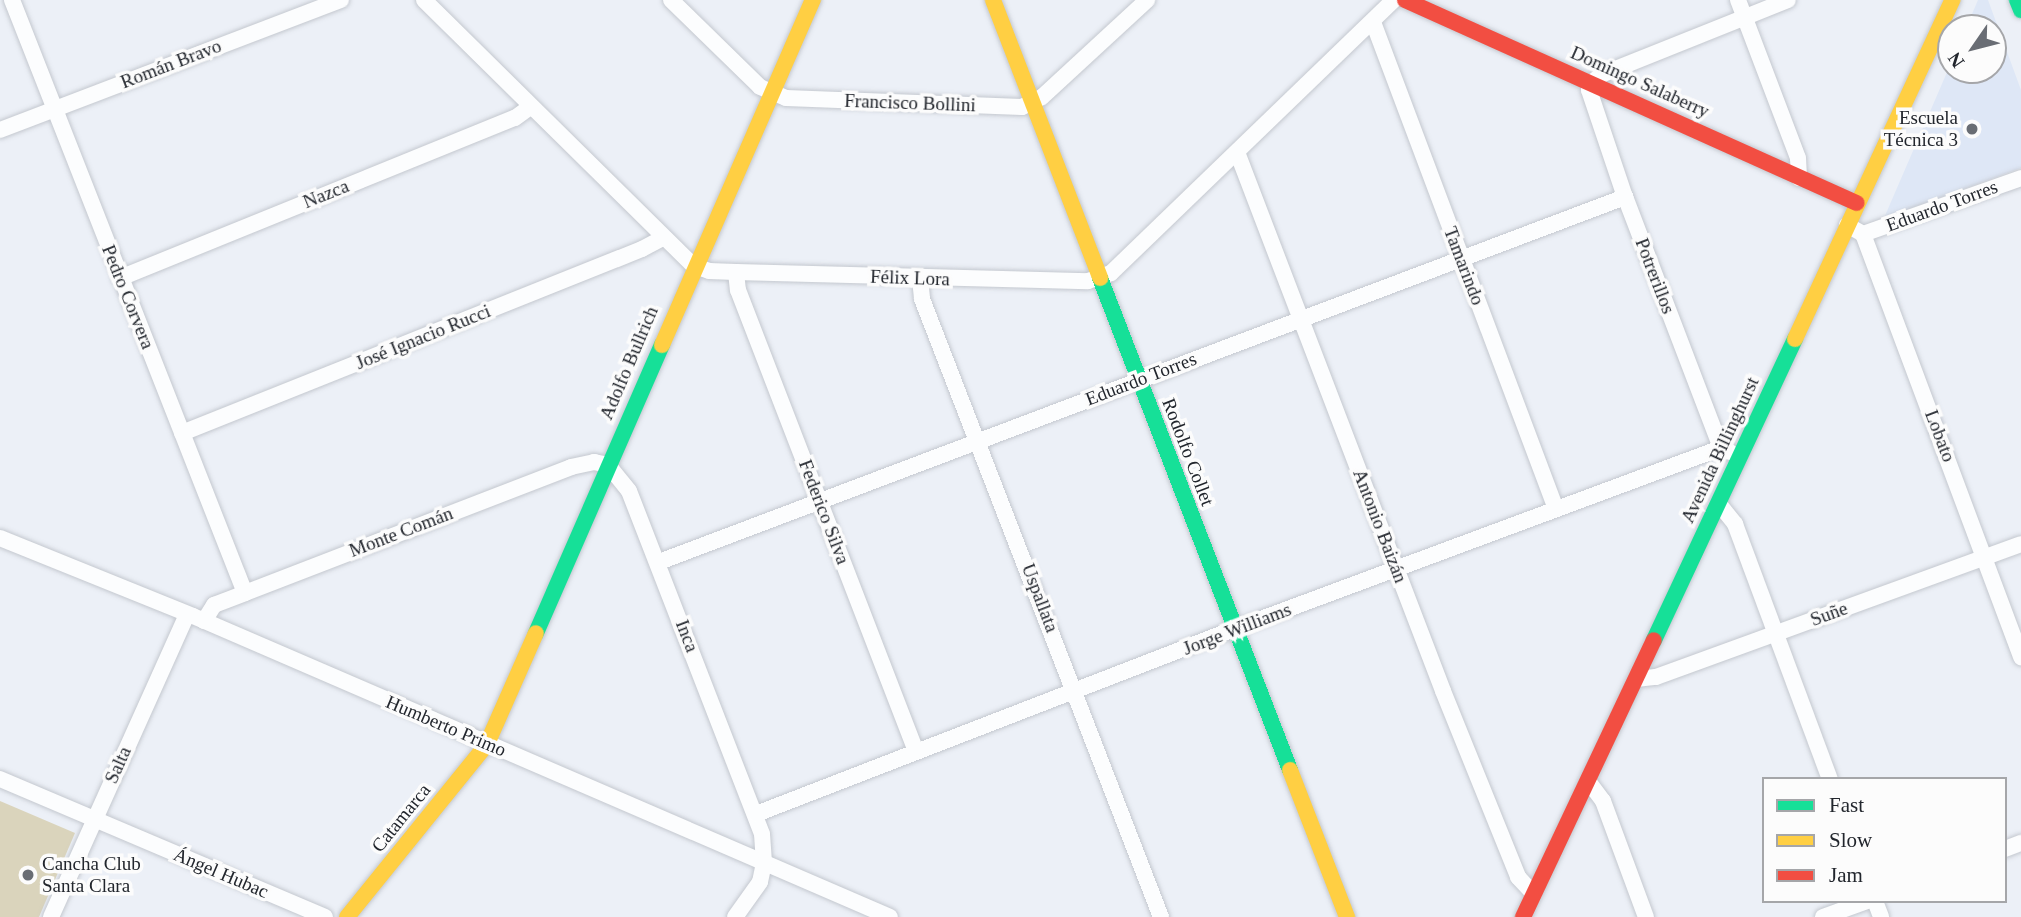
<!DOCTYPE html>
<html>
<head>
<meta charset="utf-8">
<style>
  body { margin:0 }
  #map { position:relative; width:2021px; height:917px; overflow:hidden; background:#ecf0f7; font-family:Georgia,serif }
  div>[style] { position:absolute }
  .built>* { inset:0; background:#dee7f6 }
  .green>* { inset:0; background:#dad4bc }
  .roads { filter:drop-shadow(0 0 2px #c4c8cf) drop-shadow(0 0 2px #c4c8cf) }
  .street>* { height:16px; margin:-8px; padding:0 8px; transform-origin:8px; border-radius:8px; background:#fcfdfe }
  .fast>* { height:16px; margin:-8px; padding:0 8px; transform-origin:8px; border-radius:8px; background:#16e098 }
  .slow>* { height:16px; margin:-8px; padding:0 8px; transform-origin:8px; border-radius:8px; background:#ffcf43 }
  .jam>* { height:16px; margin:-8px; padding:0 8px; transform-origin:8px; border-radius:8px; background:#f24e42 }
  .dots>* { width:19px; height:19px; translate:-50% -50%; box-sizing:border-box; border:4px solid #fcfcfc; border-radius:50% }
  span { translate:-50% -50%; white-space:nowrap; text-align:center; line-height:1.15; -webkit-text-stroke:7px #fcfcfc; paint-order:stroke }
  .street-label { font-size:19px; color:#22262d }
  .poi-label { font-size:19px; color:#22262d }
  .right { translate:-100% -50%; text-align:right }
  .left { translate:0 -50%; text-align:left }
  .legend { position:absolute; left:1762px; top:777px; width:245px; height:126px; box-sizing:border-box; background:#fcfcfc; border:2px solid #a5a6a9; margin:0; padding:9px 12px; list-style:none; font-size:21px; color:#22262d }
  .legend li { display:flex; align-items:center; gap:14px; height:35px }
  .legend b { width:35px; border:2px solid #a5a6a9 }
  .north { position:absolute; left:1937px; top:14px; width:70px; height:70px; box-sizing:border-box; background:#fcfcfc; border:2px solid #a5a6a9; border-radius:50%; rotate:235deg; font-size:19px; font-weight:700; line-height:28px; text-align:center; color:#22262d }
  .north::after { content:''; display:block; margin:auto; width:24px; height:32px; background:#696d74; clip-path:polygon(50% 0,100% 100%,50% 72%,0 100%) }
</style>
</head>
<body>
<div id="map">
  <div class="built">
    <div style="clip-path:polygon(1978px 0,1988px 0,2021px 90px,2021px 168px,1884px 218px,1951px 63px,1951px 70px,1993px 70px,1993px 28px,1966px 28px)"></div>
  </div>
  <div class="green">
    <div style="clip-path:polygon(0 801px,75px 833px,39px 917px,0 917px)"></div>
  </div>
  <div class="roads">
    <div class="street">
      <div style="left:12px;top:0;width:637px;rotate:68.55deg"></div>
      <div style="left:424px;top:0;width:379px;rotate:44.6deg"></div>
      <div style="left:694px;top:266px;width:16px;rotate:18deg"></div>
      <div style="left:709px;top:271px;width:27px;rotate:2deg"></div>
      <div style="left:736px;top:272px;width:352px;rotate:1.5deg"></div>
      <div style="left:1088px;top:281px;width:24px;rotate:-19deg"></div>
      <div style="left:1111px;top:273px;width:393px;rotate:-44deg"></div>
      <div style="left:671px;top:0;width:124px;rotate:44.3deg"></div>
      <div style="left:760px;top:87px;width:28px;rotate:23deg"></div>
      <div style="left:786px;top:98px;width:236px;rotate:2.2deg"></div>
      <div style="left:1022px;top:107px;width:22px;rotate:-27deg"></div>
      <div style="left:1042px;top:97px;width:143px;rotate:-42.7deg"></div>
      <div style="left:1738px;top:0;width:169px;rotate:69.2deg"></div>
      <div style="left:1798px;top:158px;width:20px;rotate:87deg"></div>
      <div style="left:1373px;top:22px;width:520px;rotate:69.41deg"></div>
      <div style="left:0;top:130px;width:365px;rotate:-20.9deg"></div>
      <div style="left:1237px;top:152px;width:577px;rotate:69.08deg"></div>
      <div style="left:1443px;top:691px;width:201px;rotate:68deg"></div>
      <div style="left:1518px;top:877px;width:22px;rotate:47deg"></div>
      <div style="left:1847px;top:225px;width:18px;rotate:29deg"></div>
      <div style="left:1863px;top:234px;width:452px;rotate:69.5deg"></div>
      <div style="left:1863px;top:234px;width:168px;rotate:-19.5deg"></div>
      <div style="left:736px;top:272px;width:18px;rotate:84deg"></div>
      <div style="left:738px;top:290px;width:494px;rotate:68.9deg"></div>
      <div style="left:120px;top:278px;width:426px;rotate:-22.1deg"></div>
      <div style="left:515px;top:118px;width:19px;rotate:-36deg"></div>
      <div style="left:920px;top:279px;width:20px;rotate:84deg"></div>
      <div style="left:922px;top:299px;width:663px;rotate:68.86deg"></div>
      <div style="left:182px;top:433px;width:495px;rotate:-21.8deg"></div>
      <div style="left:642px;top:249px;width:24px;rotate:-28deg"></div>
      <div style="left:1730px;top:452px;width:10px;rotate:-156deg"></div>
      <div style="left:1721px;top:448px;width:269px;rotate:-110.9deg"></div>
      <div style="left:1625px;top:197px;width:113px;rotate:-108.6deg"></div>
      <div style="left:1589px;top:90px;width:7px;rotate:-74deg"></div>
      <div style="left:1591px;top:83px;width:15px;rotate:-37deg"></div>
      <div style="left:1603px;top:74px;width:199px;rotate:-21.8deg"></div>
      <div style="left:1719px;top:504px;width:26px;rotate:51deg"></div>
      <div style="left:1735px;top:524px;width:272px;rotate:69.6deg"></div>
      <div style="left:0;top:538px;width:208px;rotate:22deg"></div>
      <div style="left:193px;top:616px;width:759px;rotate:23.36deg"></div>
      <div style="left:659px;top:562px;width:1033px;rotate:-20.7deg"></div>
      <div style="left:204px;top:621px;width:19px;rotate:-58deg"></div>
      <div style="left:214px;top:605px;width:33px;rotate:-21deg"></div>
      <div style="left:245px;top:593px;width:350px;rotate:-21.1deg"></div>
      <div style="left:571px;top:467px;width:24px;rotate:-12deg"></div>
      <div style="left:594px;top:462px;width:14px;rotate:12deg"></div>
      <div style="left:608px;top:465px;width:33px;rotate:51deg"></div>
      <div style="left:629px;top:491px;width:368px;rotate:68.8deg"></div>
      <div style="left:762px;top:834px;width:29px;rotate:86deg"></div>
      <div style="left:764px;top:863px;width:19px;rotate:102deg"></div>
      <div style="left:760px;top:882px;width:43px;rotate:125.5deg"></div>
      <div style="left:1636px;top:679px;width:20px;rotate:-6deg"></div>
      <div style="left:1656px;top:677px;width:388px;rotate:-20deg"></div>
      <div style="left:0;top:779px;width:353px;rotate:23deg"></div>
      <div style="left:1588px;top:781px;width:25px;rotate:53deg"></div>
      <div style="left:1603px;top:801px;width:124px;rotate:69.7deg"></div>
      <div style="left:756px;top:814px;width:513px;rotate:-21.16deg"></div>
      <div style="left:1234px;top:629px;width:520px;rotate:-20.39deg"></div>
      <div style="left:2005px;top:849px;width:17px;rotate:-21deg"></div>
      <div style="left:1875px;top:901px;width:17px;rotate:69deg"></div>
      <div style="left:51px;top:917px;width:332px;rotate:-65.8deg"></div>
      <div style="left:1823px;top:917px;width:47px;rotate:-20deg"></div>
    </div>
    <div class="fast">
      <div style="left:2017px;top:0;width:11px;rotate:68deg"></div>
      <div style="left:1100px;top:278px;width:527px;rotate:68.88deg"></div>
      <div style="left:536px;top:633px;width:314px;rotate:-66.4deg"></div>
      <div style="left:1654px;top:640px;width:332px;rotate:-64.9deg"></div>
    </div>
    <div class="slow">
      <div style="left:993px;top:0;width:298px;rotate:68.9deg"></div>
      <div style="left:1795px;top:339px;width:374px;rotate:-65.1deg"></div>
      <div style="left:662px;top:345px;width:377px;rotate:-66.4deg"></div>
      <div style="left:1290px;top:770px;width:158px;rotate:68.8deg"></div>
      <div style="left:347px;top:917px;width:223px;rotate:-51deg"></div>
      <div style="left:487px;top:744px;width:121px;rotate:-66.2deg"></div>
    </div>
    <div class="jam">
      <div style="left:1405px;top:0;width:495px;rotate:24.2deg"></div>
      <div style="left:1523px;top:917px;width:306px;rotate:-64.7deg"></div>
    </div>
  </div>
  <div class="dots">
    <div style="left:1972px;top:129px;background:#696d74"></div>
    <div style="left:28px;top:875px;background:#696d74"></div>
  </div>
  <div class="street-label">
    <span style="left:171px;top:64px;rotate:-21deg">Román Bravo</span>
    <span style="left:1640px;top:82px;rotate:24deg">Domingo Salaberry</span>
    <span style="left:910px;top:103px;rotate:2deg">Francisco Bollini</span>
    <span style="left:326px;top:194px;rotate:-22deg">Nazca</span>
    <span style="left:1942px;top:206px;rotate:-20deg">Eduardo Torres</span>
    <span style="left:1464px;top:266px;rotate:69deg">Tamarindo</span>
    <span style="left:1655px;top:276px;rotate:69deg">Potrerillos</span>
    <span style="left:910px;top:278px;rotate:2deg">Félix Lora</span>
    <span style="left:128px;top:297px;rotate:68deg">Pedro Corvera</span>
    <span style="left:423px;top:337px;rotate:-22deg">José Ignacio Rucci</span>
    <span style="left:629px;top:363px;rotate:-67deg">Adolfo Bullrich</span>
    <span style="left:1141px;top:379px;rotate:-21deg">Eduardo Torres</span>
    <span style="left:1940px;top:436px;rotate:69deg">Lobato</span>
    <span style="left:1720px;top:450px;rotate:-65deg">Avenida Billinghurst</span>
    <span style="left:1188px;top:452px;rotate:69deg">Rodolfo Collet</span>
    <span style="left:824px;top:512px;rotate:69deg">Federico Silva</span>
    <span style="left:1380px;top:526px;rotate:69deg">Antonio Baizán</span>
    <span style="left:401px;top:532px;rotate:-21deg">Monte Comán</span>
    <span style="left:1040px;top:598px;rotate:69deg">Uspallata</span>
    <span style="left:1829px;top:614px;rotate:-20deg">Suñe</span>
    <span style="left:1237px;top:629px;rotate:-21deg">Jorge Williams</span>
    <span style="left:687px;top:636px;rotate:69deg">Inca</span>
    <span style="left:446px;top:726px;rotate:23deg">Humberto Primo</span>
    <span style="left:118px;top:765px;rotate:-66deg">Salta</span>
    <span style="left:401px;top:818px;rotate:-51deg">Catamarca</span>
    <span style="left:221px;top:873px;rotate:23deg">Ángel Hubac</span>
  </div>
  <div class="poi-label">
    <span class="right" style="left:1958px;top:129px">Escuela<br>Técnica 3</span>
    <span class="left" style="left:42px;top:875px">Cancha Club<br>Santa Clara</span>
  </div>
  <ul class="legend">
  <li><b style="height:9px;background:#16e098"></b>Fast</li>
  <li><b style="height:9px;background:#ffcf43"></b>Slow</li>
  <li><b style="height:9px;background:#f24e42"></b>Jam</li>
  </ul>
  <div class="north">N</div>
</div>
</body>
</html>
